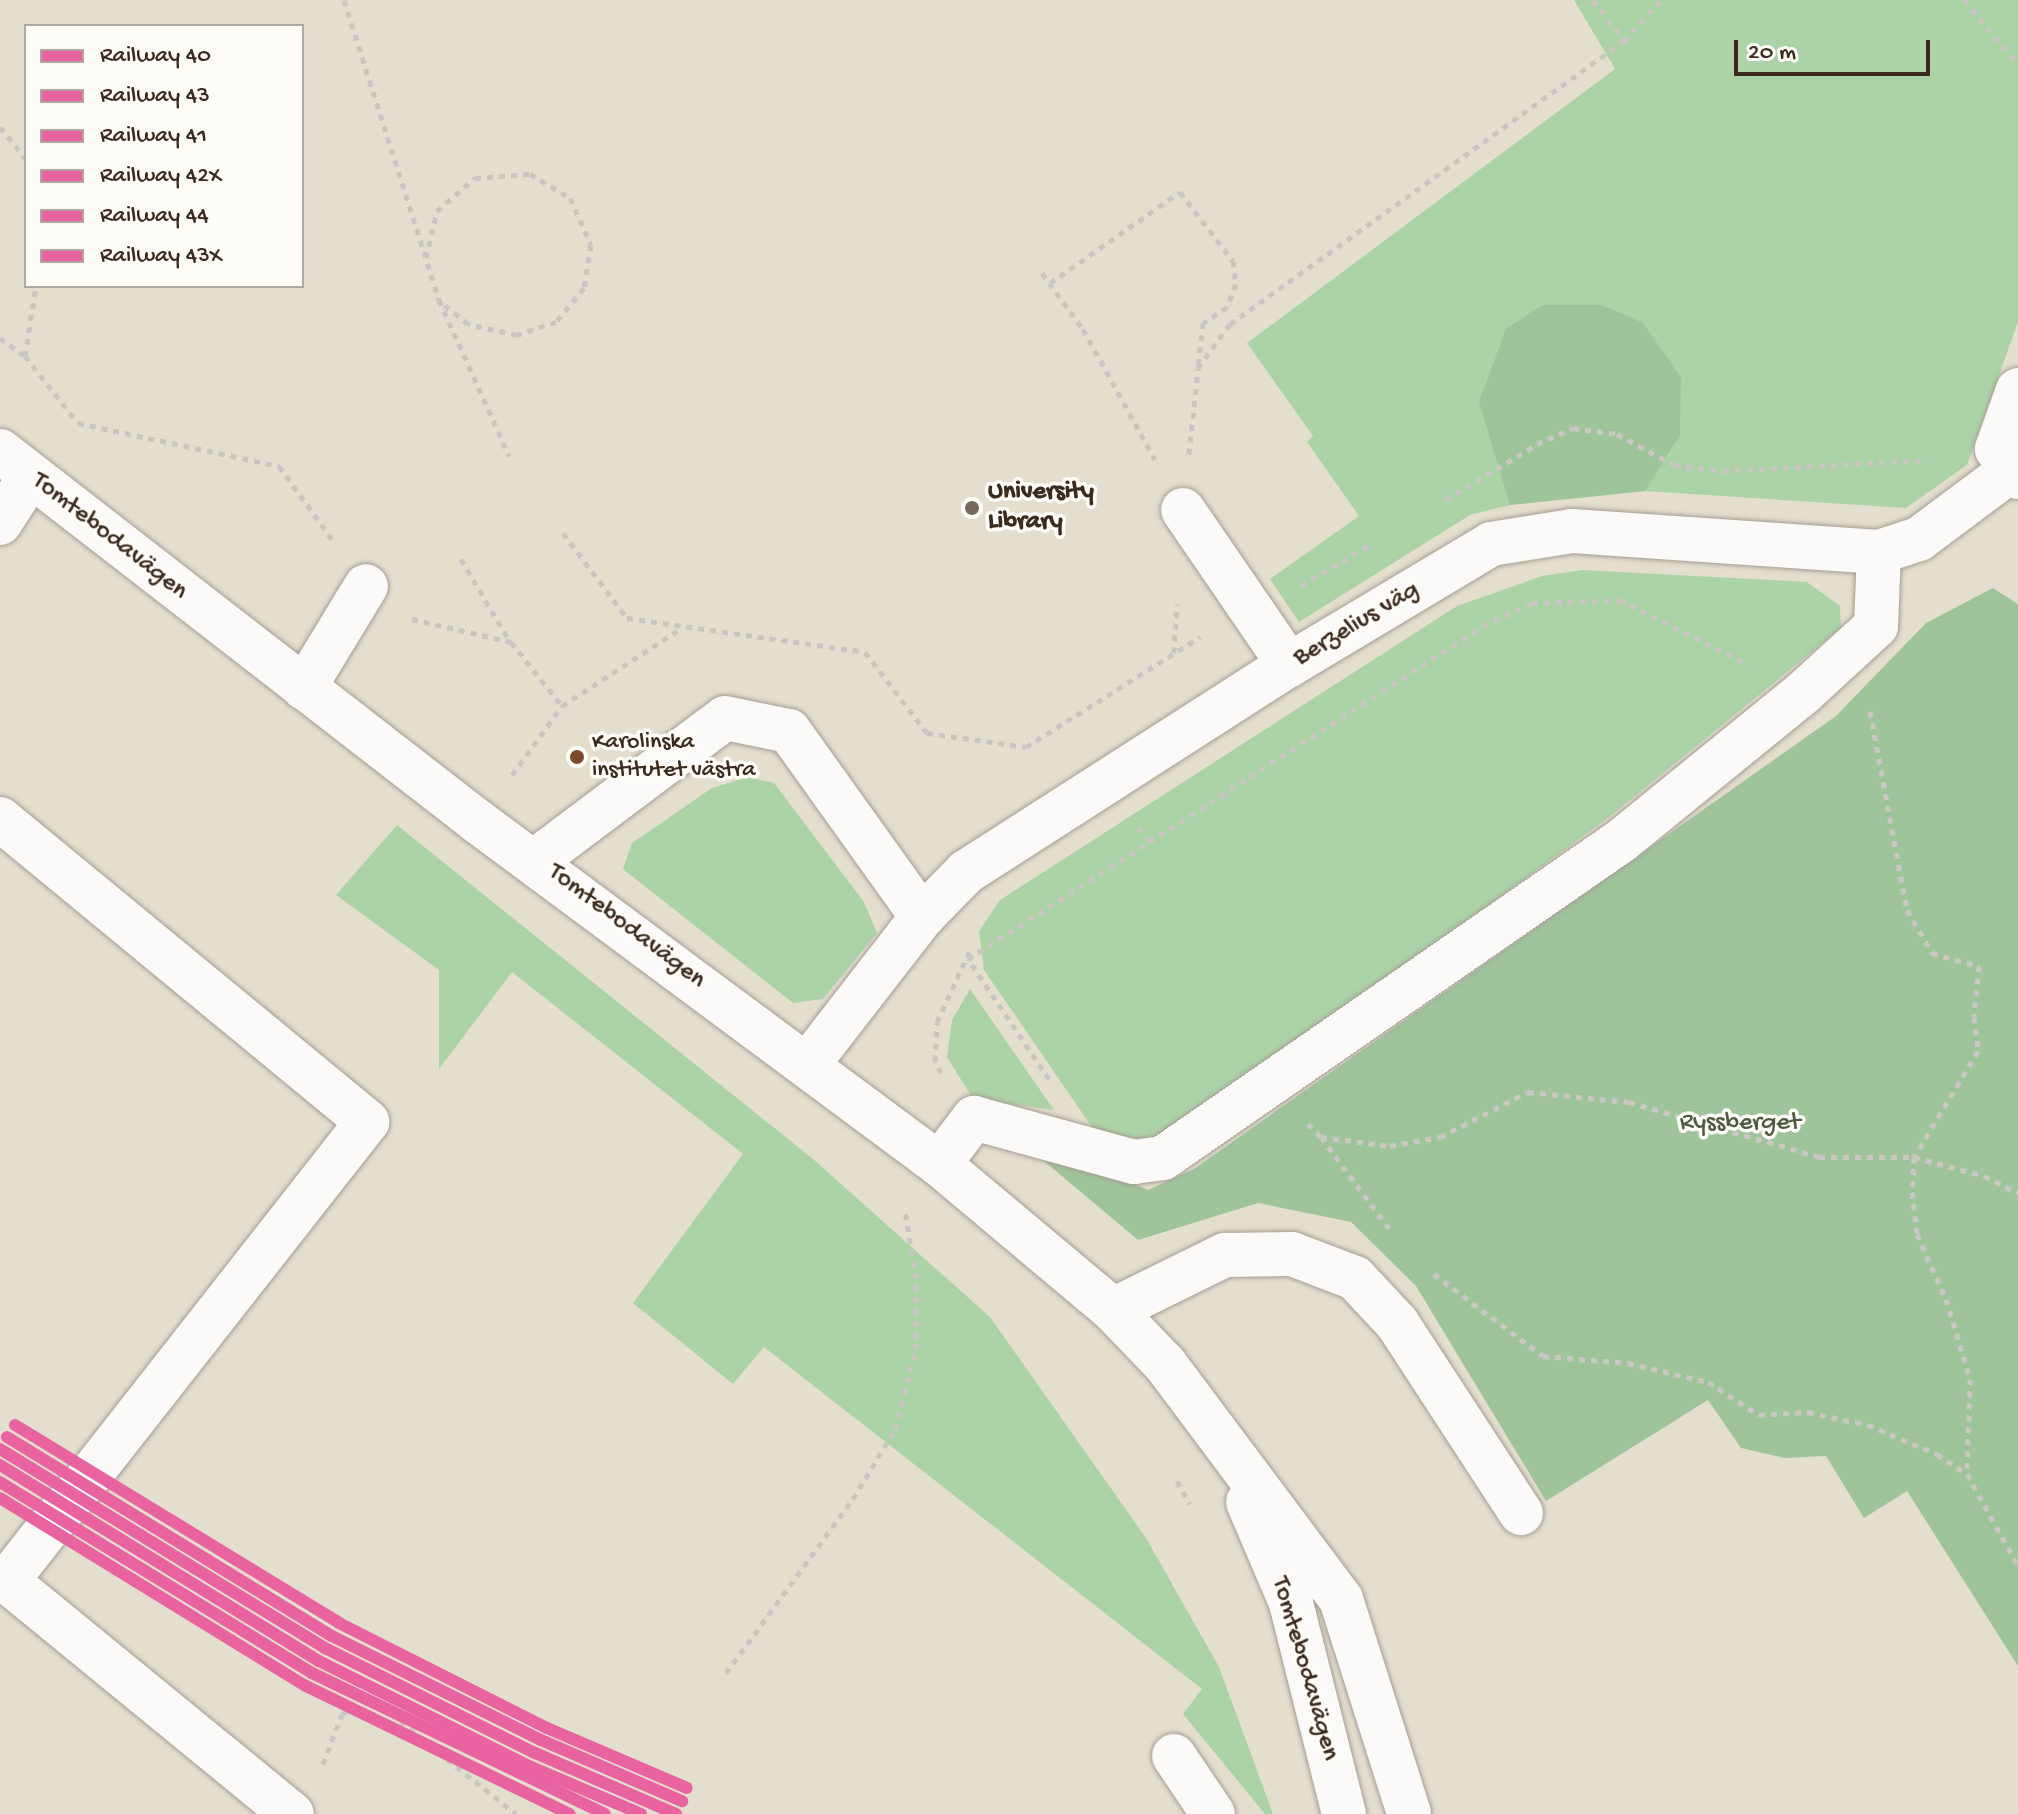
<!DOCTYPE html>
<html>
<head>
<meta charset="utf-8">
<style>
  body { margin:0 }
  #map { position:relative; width:2018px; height:1814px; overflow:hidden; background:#e4dece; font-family:"Gochi Hand",sans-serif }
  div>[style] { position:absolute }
  .green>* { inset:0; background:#acd3a8 }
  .forest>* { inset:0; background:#9fc49c }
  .path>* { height:5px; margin-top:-2.5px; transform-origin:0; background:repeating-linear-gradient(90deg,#cac7c3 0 6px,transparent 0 12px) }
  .roads { filter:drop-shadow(0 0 2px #a49e93) drop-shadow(0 0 2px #a49e93) }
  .minor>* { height:44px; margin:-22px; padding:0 22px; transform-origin:22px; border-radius:22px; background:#fbfaf8 }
  .rail-1>* { height:12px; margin:-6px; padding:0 6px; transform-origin:6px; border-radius:6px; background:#e863a0 }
  .rail-2>* { height:12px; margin:-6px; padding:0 6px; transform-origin:6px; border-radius:6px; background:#e863a0 }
  .rail-3>* { height:12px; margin:-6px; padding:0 6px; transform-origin:6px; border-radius:6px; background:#e863a0 }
  .rail-4>* { height:12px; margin:-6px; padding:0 6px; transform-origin:6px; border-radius:6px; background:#e863a0 }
  .rail-5>* { height:12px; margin:-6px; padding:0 6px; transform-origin:6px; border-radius:6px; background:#e863a0 }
  .rail-6>* { height:12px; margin:-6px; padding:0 6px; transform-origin:6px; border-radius:6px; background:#e863a0 }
  .dots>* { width:22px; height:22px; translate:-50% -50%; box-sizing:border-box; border:4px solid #fdfcf7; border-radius:50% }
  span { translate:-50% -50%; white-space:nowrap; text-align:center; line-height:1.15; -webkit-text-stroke:7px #fdfcf7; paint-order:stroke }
  .bus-label { font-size:24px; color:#3b2a1e }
  .left { translate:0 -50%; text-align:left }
  .poi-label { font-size:26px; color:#3b2a1e; font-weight:700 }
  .street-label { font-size:26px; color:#3b2a1e }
  .park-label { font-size:26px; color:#4f5a3e }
  .legend { position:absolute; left:24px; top:24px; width:280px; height:264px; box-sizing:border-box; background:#fdfcf7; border:2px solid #afa8a0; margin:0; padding:10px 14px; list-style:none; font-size:24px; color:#3b2a1e }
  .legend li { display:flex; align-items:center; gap:16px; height:40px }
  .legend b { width:40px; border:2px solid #afa8a0 }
  .scale { position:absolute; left:1734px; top:40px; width:196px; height:36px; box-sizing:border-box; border:4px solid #3b2a1e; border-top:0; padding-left:10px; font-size:24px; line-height:28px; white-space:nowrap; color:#3b2a1e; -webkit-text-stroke:6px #fdfcf7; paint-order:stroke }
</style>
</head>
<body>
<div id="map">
  <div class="green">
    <div style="clip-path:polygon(1574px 0,2018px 0,2018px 322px,1967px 465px,1906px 508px,1645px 491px,1510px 505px,1470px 515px,1299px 622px,1270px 579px,1359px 516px,1307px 442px,1313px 436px,1247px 343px,1615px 69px)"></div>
    <div style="clip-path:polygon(1582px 570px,1807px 582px,1840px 606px,1841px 628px,1608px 818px,1159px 1146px,1096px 1133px,984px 970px,979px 931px,1000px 900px,1457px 606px,1542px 576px)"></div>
    <div style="clip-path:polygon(748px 777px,774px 783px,864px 902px,877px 933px,823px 999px,793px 1003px,623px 869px,632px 843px,712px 788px)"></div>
    <div style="clip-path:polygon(397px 825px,813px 1159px,990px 1317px,1146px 1538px,1219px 1667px,1273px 1814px,1265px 1814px,1183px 1714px,1202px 1689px,764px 1347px,733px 1384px,633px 1303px,743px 1154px,512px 972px,439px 1069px,439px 970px,336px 895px)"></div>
    <div style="clip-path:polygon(970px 989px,1054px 1110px,973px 1099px,947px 1057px,952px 1020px)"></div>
  </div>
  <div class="forest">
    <div style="clip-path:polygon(1542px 305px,1602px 305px,1643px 323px,1681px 377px,1680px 435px,1645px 491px,1510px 505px,1479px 402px,1506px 329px)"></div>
    <div style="clip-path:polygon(1993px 588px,2018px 604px,2018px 1666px,1907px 1491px,1864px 1518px,1826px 1456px,1784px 1458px,1741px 1448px,1708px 1400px,1546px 1501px,1416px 1286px,1351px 1222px,1258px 1203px,1138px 1240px,1038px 1156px,1045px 1146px,1148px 1190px,1194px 1169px,1836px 716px,1926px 623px)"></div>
  </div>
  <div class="path">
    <div style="left:344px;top:0;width:315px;rotate:72.4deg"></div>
    <div style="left:439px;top:300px;width:171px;rotate:65.8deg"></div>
    <div style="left:1593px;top:0;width:51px;rotate:52.9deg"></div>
    <div style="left:1964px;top:0;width:84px;rotate:49.8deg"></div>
    <div style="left:0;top:127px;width:41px;rotate:50.9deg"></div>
    <div style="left:426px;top:258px;width:48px;rotate:-76.8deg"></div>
    <div style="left:437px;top:211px;width:50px;rotate:-41deg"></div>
    <div style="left:475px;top:178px;width:55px;rotate:-4.2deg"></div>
    <div style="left:530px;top:174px;width:47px;rotate:31deg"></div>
    <div style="left:570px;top:198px;width:51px;rotate:65.9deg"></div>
    <div style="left:591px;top:245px;width:44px;rotate:99.2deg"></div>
    <div style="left:584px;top:288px;width:44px;rotate:129.5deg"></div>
    <div style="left:556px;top:322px;width:41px;rotate:161.6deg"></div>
    <div style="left:517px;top:335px;width:50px;rotate:-167.3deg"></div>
    <div style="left:468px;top:324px;width:35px;rotate:-141deg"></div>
    <div style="left:1042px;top:273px;width:69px;rotate:53.8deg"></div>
    <div style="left:1083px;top:329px;width:149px;rotate:61.2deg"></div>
    <div style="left:1050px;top:283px;width:159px;rotate:-35deg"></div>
    <div style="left:1180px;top:192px;width:87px;rotate:52.5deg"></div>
    <div style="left:1233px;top:261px;width:23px;rotate:83deg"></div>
    <div style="left:1236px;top:284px;width:25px;rotate:111deg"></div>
    <div style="left:1227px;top:307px;width:29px;rotate:146deg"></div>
    <div style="left:1203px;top:323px;width:44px;rotate:96.5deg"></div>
    <div style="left:0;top:338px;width:31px;rotate:36deg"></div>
    <div style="left:25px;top:356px;width:85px;rotate:51.7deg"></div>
    <div style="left:78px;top:423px;width:206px;rotate:12.1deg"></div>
    <div style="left:279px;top:466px;width:94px;rotate:54.1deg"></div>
    <div style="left:25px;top:356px;width:71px;rotate:-81.1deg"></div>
    <div style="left:1189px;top:454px;width:86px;rotate:-84deg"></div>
    <div style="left:1198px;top:368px;width:54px;rotate:-54deg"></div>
    <div style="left:1230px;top:324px;width:485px;rotate:-35.7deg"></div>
    <div style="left:1624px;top:41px;width:55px;rotate:-47.9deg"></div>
    <div style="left:1445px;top:500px;width:108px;rotate:-31.3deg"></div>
    <div style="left:1537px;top:444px;width:39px;rotate:-24deg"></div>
    <div style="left:1573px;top:428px;width:44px;rotate:7.8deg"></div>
    <div style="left:1617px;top:434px;width:65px;rotate:28.5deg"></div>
    <div style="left:1674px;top:465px;width:49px;rotate:7deg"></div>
    <div style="left:1723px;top:471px;width:203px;rotate:-3.1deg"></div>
    <div style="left:563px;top:533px;width:106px;rotate:53deg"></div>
    <div style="left:627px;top:618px;width:240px;rotate:8.1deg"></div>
    <div style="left:865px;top:652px;width:102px;rotate:52.6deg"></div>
    <div style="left:927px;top:733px;width:100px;rotate:8deg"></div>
    <div style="left:1026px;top:747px;width:206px;rotate:-32.3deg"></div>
    <div style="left:461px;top:559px;width:96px;rotate:59.4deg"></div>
    <div style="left:1301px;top:586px;width:82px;rotate:-31deg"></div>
    <div style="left:412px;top:619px;width:102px;rotate:13.1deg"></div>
    <div style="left:511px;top:642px;width:82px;rotate:51.4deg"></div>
    <div style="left:1174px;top:653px;width:49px;rotate:-86.5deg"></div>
    <div style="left:1870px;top:711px;width:202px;rotate:79.5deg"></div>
    <div style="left:1907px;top:910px;width:50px;rotate:59.8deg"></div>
    <div style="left:1932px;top:953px;width:49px;rotate:15.5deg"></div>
    <div style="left:1979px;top:966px;width:51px;rotate:95.6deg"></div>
    <div style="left:1974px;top:1017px;width:34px;rotate:83deg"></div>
    <div style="left:1978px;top:1051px;width:124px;rotate:121.1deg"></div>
    <div style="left:1914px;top:1157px;width:35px;rotate:93deg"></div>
    <div style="left:1912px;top:1192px;width:42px;rotate:83.2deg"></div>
    <div style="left:1917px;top:1234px;width:71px;rotate:66deg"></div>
    <div style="left:1946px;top:1299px;width:84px;rotate:73.3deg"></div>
    <div style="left:1970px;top:1379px;width:95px;rotate:91.8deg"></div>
    <div style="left:1967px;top:1474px;width:105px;rotate:61deg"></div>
    <div style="left:512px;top:775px;width:85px;rotate:-54.1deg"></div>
    <div style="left:562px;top:706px;width:141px;rotate:-33.1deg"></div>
    <div style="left:1139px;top:827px;width:19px;rotate:55deg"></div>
    <div style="left:941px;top:1073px;width:13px;rotate:-117deg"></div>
    <div style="left:935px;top:1061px;width:39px;rotate:-87deg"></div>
    <div style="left:937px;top:1022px;width:77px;rotate:-65.4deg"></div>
    <div style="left:1049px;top:1079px;width:145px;rotate:-124deg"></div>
    <div style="left:968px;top:959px;width:613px;rotate:-32.89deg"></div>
    <div style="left:1483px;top:626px;width:54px;rotate:-25.1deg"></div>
    <div style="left:1532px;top:603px;width:87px;rotate:-2deg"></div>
    <div style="left:1619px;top:600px;width:145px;rotate:26.6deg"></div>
    <div style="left:1308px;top:1124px;width:18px;rotate:45deg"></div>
    <div style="left:1321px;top:1137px;width:70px;rotate:7.4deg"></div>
    <div style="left:1390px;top:1146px;width:51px;rotate:-10.2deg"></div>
    <div style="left:1440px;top:1137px;width:99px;rotate:-27.1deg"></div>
    <div style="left:1528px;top:1092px;width:101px;rotate:5.7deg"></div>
    <div style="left:1629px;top:1102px;width:198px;rotate:16.1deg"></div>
    <div style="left:1819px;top:1157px;width:95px"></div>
    <div style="left:1914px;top:1157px;width:73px;rotate:15.2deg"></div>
    <div style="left:1984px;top:1176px;width:38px;rotate:27deg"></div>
    <div style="left:1321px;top:1137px;width:116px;rotate:53.4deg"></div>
    <div style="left:1434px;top:1274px;width:136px;rotate:37deg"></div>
    <div style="left:1543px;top:1356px;width:85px;rotate:4.7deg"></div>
    <div style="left:1628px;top:1363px;width:82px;rotate:13.4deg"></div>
    <div style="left:1708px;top:1382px;width:61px;rotate:32.9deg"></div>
    <div style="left:1759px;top:1415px;width:49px;rotate:-3.5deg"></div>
    <div style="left:1808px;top:1412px;width:61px;rotate:12.2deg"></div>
    <div style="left:1868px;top:1425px;width:75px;rotate:22.8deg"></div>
    <div style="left:1937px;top:1454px;width:36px;rotate:34deg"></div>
    <div style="left:1177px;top:1481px;width:26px;rotate:61deg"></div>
    <div style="left:726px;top:1673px;width:215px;rotate:-53.9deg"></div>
    <div style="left:853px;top:1499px;width:82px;rotate:-59deg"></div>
    <div style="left:895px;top:1429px;width:82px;rotate:-75.1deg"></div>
    <div style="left:916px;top:1350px;width:71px;rotate:-90deg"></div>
    <div style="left:916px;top:1279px;width:70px;rotate:-99.1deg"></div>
    <div style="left:323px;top:1764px;width:53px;rotate:-69.2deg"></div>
    <div style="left:342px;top:1714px;width:34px;rotate:-27deg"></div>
    <div style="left:372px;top:1699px;width:184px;rotate:38.6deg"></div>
  </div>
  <div class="roads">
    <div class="minor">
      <div style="left:2018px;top:390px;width:63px;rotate:109.6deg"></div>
      <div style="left:1997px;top:449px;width:35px;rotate:53deg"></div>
      <div style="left:0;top:451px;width:604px;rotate:37.8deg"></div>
      <div style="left:477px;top:821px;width:575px;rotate:36.59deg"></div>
      <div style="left:939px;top:1164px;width:227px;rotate:40deg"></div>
      <div style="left:1113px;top:1310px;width:75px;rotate:46.1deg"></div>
      <div style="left:1165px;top:1364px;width:294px;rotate:53.2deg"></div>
      <div style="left:1341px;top:1599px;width:225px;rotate:72.4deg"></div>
      <div style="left:1183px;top:510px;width:188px;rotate:55.6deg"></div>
      <div style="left:0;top:523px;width:56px;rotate:-57.4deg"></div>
      <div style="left:304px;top:688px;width:119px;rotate:-58.7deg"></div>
      <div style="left:0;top:819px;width:476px;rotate:39.5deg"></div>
      <div style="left:367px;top:1122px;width:583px;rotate:128.11deg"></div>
      <div style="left:7px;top:1581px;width:368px;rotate:39.3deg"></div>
      <div style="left:536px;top:860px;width:236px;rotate:-36.9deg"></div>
      <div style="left:725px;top:718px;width:65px;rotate:11.5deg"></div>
      <div style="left:789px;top:731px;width:229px;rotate:54.4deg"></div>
      <div style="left:808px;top:1064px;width:186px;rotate:-52.2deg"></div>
      <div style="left:922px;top:917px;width:63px;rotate:-45.6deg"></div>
      <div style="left:966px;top:872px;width:384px;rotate:-32.7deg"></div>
      <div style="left:1289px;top:665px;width:235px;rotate:-30.9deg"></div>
      <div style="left:1491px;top:544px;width:82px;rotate:-9.1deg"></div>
      <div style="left:1572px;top:531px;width:308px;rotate:3.9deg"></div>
      <div style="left:1879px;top:552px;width:42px;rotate:-18deg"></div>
      <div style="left:1919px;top:539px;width:124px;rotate:-36.8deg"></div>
      <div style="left:939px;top:1164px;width:58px;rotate:-52.7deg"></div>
      <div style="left:974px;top:1118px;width:166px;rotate:15.4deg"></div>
      <div style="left:1134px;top:1162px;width:29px;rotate:-8deg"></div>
      <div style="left:1163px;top:1158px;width:557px;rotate:-34.69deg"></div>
      <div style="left:1621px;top:841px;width:235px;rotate:-39.1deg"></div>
      <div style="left:1803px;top:693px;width:99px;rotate:-42.5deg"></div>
      <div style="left:1876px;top:626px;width:74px;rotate:-87.7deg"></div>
      <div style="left:1113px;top:1310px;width:125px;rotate:-26.2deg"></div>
      <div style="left:1225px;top:1255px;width:67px;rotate:-0.9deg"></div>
      <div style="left:1292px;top:1254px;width:67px;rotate:20.9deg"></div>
      <div style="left:1355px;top:1278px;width:62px;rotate:47deg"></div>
      <div style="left:1397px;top:1323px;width:227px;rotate:56.9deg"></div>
      <div style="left:1248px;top:1502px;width:110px;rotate:66.9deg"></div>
      <div style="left:1291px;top:1603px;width:218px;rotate:75.9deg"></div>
      <div style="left:1174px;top:1756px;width:70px;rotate:56.1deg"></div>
    </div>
  </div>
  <div class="rail-1">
    <div style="left:0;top:1449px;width:381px;rotate:31.5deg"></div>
    <div style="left:325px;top:1648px;width:235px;rotate:26.6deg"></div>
    <div style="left:535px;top:1753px;width:154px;rotate:23.4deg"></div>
  </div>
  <div class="rail-2">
    <div style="left:0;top:1465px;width:374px;rotate:31.6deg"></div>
    <div style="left:319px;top:1661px;width:235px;rotate:26.6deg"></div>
    <div style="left:529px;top:1766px;width:122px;rotate:23.2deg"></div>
  </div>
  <div class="rail-3">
    <div style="left:7px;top:1437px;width:381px;rotate:31.5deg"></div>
    <div style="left:332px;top:1636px;width:233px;rotate:26.5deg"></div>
    <div style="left:541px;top:1740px;width:154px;rotate:23.4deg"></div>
  </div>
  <div class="rail-4">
    <div style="left:0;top:1482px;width:366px;rotate:31.5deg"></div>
    <div style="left:312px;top:1673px;width:325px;rotate:25.7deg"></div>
  </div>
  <div class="rail-5">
    <div style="left:15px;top:1425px;width:380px;rotate:31.4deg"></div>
    <div style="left:339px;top:1623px;width:233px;rotate:26.8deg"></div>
    <div style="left:547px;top:1728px;width:152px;rotate:23.2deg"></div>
  </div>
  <div class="rail-6">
    <div style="left:0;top:1498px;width:359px;rotate:31.6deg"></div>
    <div style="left:306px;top:1686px;width:293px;rotate:25.9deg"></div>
  </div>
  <div class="dots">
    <div style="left:972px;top:508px;background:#76695c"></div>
    <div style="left:577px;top:757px;background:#7a4b2a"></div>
  </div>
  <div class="bus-label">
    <span class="left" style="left:592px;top:757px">Karolinska<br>institutet västra</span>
  </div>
  <div class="poi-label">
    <span class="left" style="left:988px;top:508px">University<br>Library</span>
  </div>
  <div class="street-label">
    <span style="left:109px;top:537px;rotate:38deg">Tomtebodavägen</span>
    <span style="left:1357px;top:625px;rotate:-31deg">Berzelius väg</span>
    <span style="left:626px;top:927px;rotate:37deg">Tomtebodavägen</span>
    <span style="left:1304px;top:1669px;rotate:74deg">Tomtebodavägen</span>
  </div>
  <div class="park-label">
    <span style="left:1740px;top:1124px">Ryssberget</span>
  </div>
  <ul class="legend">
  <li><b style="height:10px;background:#e863a0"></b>Railway 40</li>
  <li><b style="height:10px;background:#e863a0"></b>Railway 43</li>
  <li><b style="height:10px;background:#e863a0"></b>Railway 41</li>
  <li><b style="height:10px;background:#e863a0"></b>Railway 42X</li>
  <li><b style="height:10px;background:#e863a0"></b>Railway 44</li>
  <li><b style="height:10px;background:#e863a0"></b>Railway 43X</li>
  </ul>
  <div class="scale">20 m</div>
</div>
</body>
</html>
